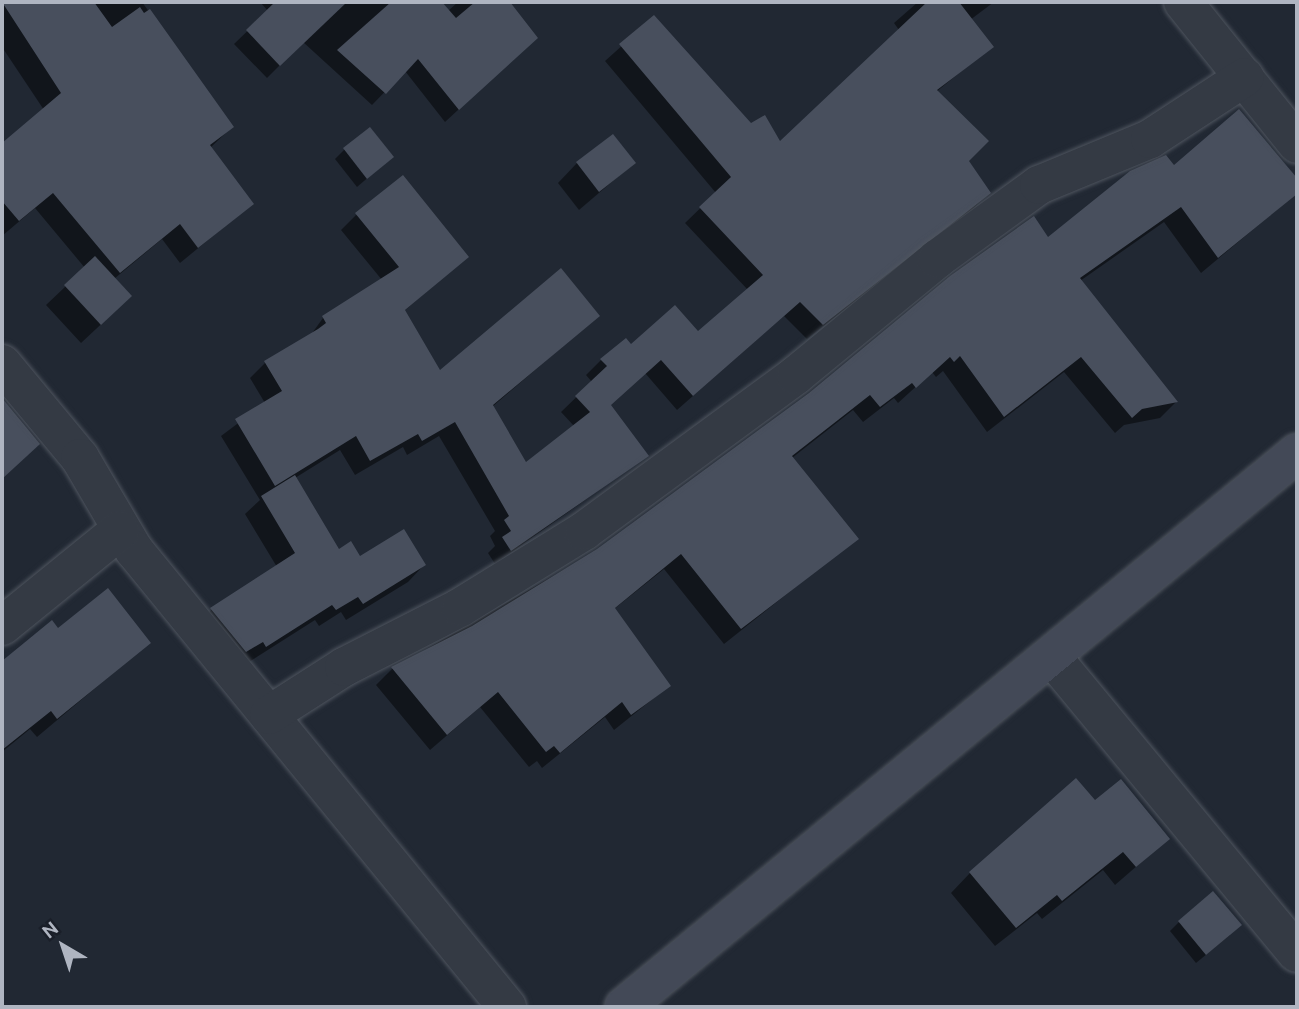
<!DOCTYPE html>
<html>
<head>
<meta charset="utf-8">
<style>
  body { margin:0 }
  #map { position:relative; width:1299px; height:1009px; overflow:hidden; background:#212833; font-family:Ubuntu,sans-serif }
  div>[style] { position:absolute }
  .shadow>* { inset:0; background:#0007 }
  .building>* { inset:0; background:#484f5d }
  .roads { filter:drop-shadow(0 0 2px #4f555f) drop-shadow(0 0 2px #4f555f) }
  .street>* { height:38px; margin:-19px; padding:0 19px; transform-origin:19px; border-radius:19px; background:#343a44 }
  .secondary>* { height:38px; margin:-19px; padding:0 19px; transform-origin:19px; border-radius:19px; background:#434957 }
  span { translate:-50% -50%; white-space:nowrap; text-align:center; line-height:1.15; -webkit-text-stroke:5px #1a1f29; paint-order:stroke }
  .frame { position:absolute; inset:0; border:4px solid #afb5c1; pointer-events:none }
  .north { position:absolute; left:28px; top:911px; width:70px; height:70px; -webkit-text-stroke:5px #1a1f29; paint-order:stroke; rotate:321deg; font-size:19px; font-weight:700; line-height:28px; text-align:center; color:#afb5c1 }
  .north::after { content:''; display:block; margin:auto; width:24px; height:32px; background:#afb5c1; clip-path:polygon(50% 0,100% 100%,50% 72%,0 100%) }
</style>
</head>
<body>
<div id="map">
  <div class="shadow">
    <div style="clip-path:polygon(2px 2px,30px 2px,72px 42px,46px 2px,142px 2px,232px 127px,210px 148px,252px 204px,180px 263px,162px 239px,114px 279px,111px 315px,81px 343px,46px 305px,85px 268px,35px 208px,2px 236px,2px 149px,44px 110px,2px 47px)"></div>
    <div style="clip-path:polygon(260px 2px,439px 2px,448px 11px,458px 2px,507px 2px,536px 38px,445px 122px,405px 71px,372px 105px,303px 42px,267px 78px,234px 44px,268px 11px)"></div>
    <div style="clip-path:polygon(918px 2px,994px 2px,970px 20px,991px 47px,936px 92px,966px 161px,989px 192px,974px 208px,807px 339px,784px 316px,677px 410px,645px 373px,609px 406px,647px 456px,495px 564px,488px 553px,495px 546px,490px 536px,495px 531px,439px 436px,407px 455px,403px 447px,355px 475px,340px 450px,295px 478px,339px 551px,359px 559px,424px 565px,408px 582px,346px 620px,341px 612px,319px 626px,315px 620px,249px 662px,195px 626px,211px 610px,277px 567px,245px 514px,260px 500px,221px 436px,265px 403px,250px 378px,265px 363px,310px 336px,323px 318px,382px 280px,341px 230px,356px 215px,467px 257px,404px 311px,439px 372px,598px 316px,492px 407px,525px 464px,574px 426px,561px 412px,592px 382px,586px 375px,601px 360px,631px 347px,698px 334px,748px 290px,685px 223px,716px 193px,605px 61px,654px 17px,751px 125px,780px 144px,899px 30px,894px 23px)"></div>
    <div style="clip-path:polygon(1239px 112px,1297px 181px,1297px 193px,1201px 273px,1164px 222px,1080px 281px,1176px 402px,1160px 418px,1124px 425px,1115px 433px,1064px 372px,987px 432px,943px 371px,936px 377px,932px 372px,898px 403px,894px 398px,863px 422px,853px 410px,792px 458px,856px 539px,724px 644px,664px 569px,614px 609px,669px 686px,614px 730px,605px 717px,542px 768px,537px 761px,529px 767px,480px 707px,430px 750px,376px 685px,392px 669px,598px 550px,1048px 239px,1173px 167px)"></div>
    <div style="clip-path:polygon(344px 150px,392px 157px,357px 187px,335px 159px)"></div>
    <div style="clip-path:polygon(577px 163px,634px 163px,579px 210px,558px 183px)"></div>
    <div style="clip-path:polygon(52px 623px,57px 630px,149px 643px,37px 737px,30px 729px,2px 752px,2px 663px)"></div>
    <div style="clip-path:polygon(1094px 803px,1168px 839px,1115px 885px,1103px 870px,1042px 919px,1037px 913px,995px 946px,951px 893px,970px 873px)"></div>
    <div style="clip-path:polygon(1179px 922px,1230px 935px,1196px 963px,1170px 931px)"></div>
  </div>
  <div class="building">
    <div style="clip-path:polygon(2px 2px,94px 2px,112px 27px,140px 7px,144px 13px,150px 9px,234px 127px,210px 145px,254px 204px,198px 248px,180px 224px,120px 273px,53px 193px,19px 221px,2px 201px,2px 143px,61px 93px)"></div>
    <div style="clip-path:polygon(275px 2px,347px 2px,280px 66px,246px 30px)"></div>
    <div style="clip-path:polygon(391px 2px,442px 2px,456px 18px,475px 2px,510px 2px,538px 38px,459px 110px,418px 59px,386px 94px,337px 50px)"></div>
    <div style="clip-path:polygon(927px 2px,959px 2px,994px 47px,937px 90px,989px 141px,969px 161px,991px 193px,823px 325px,800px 302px,693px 396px,661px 360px,611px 405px,649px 456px,511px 551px,502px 537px,511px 531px,504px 520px,509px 516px,455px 422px,422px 441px,418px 434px,370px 461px,356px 436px,275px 486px,235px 419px,282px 391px,264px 361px,318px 329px,326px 323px,322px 316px,399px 267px,355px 213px,403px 175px,469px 257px,405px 310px,440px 370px,561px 268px,600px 316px,493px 405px,526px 462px,590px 412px,575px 396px,607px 366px,600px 359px,626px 338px,631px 344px,675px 305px,698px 331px,763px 275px,699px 207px,731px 177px,619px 44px,654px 15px,751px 123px,765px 115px,780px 141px)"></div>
    <div style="clip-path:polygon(1239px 109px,1297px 178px,1297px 194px,1218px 258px,1181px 207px,1080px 278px,1178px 402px,1142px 409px,1132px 418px,1081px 357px,1004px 417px,960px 356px,954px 362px,950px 357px,916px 388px,912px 383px,880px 407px,870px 395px,792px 456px,859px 539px,741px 629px,681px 554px,615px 608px,671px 686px,631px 715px,622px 702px,560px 753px,554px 746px,546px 752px,498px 692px,447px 735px,391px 667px,472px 626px,597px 549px,809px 393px,950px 276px,1034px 216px,1048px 237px,1130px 171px,1166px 155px,1174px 165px)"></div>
    <div style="clip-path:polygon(370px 127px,394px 157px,367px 179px,343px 148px)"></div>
    <div style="clip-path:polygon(613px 134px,636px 163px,599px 192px,576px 162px)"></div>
    <div style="clip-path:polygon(95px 256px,132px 296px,101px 325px,64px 285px)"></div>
    <div style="clip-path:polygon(2px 398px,40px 444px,2px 479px)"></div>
    <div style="clip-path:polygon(295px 475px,339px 549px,351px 541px,360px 556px,404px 529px,426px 565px,363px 604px,358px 597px,336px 610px,332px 605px,266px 647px,263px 642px,246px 652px,210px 608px,295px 553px,261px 496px)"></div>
    <div style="clip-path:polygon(108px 588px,151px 643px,57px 719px,51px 711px,2px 750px,2px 661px,52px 620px,58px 628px)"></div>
    <div style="clip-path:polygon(1076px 778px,1095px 800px,1121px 779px,1170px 839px,1136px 867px,1123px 852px,1062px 901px,1057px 895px,1016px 928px,969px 872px)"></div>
    <div style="clip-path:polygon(1213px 891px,1242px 925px,1206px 955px,1178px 921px)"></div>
  </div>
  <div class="roads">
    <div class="street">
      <div style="left:1183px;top:2px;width:182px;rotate:51.2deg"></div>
      <div style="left:2px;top:364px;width:122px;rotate:50.3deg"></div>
      <div style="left:80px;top:458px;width:107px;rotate:59.6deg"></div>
      <div style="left:134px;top:550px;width:590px;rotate:50.78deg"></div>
      <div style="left:2px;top:626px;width:152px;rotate:-39.1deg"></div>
      <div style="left:1052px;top:657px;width:384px;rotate:50.4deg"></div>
      <div style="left:269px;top:715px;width:89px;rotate:-32.6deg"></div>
      <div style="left:344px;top:667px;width:131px;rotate:-27.1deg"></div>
      <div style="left:461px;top:607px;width:145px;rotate:-31.7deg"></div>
      <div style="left:584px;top:531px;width:263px;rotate:-36.3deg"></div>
      <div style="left:796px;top:375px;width:183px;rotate:-39.4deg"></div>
      <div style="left:937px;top:259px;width:126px;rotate:-36deg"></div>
      <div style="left:1039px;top:185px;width:120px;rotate:-22.5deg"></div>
      <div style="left:1150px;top:139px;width:113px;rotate:-33.1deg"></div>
    </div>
    <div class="secondary">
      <div style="left:624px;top:1007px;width:872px;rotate:-39.46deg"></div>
    </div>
  </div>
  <div class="frame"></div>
  <div class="north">N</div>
</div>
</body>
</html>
